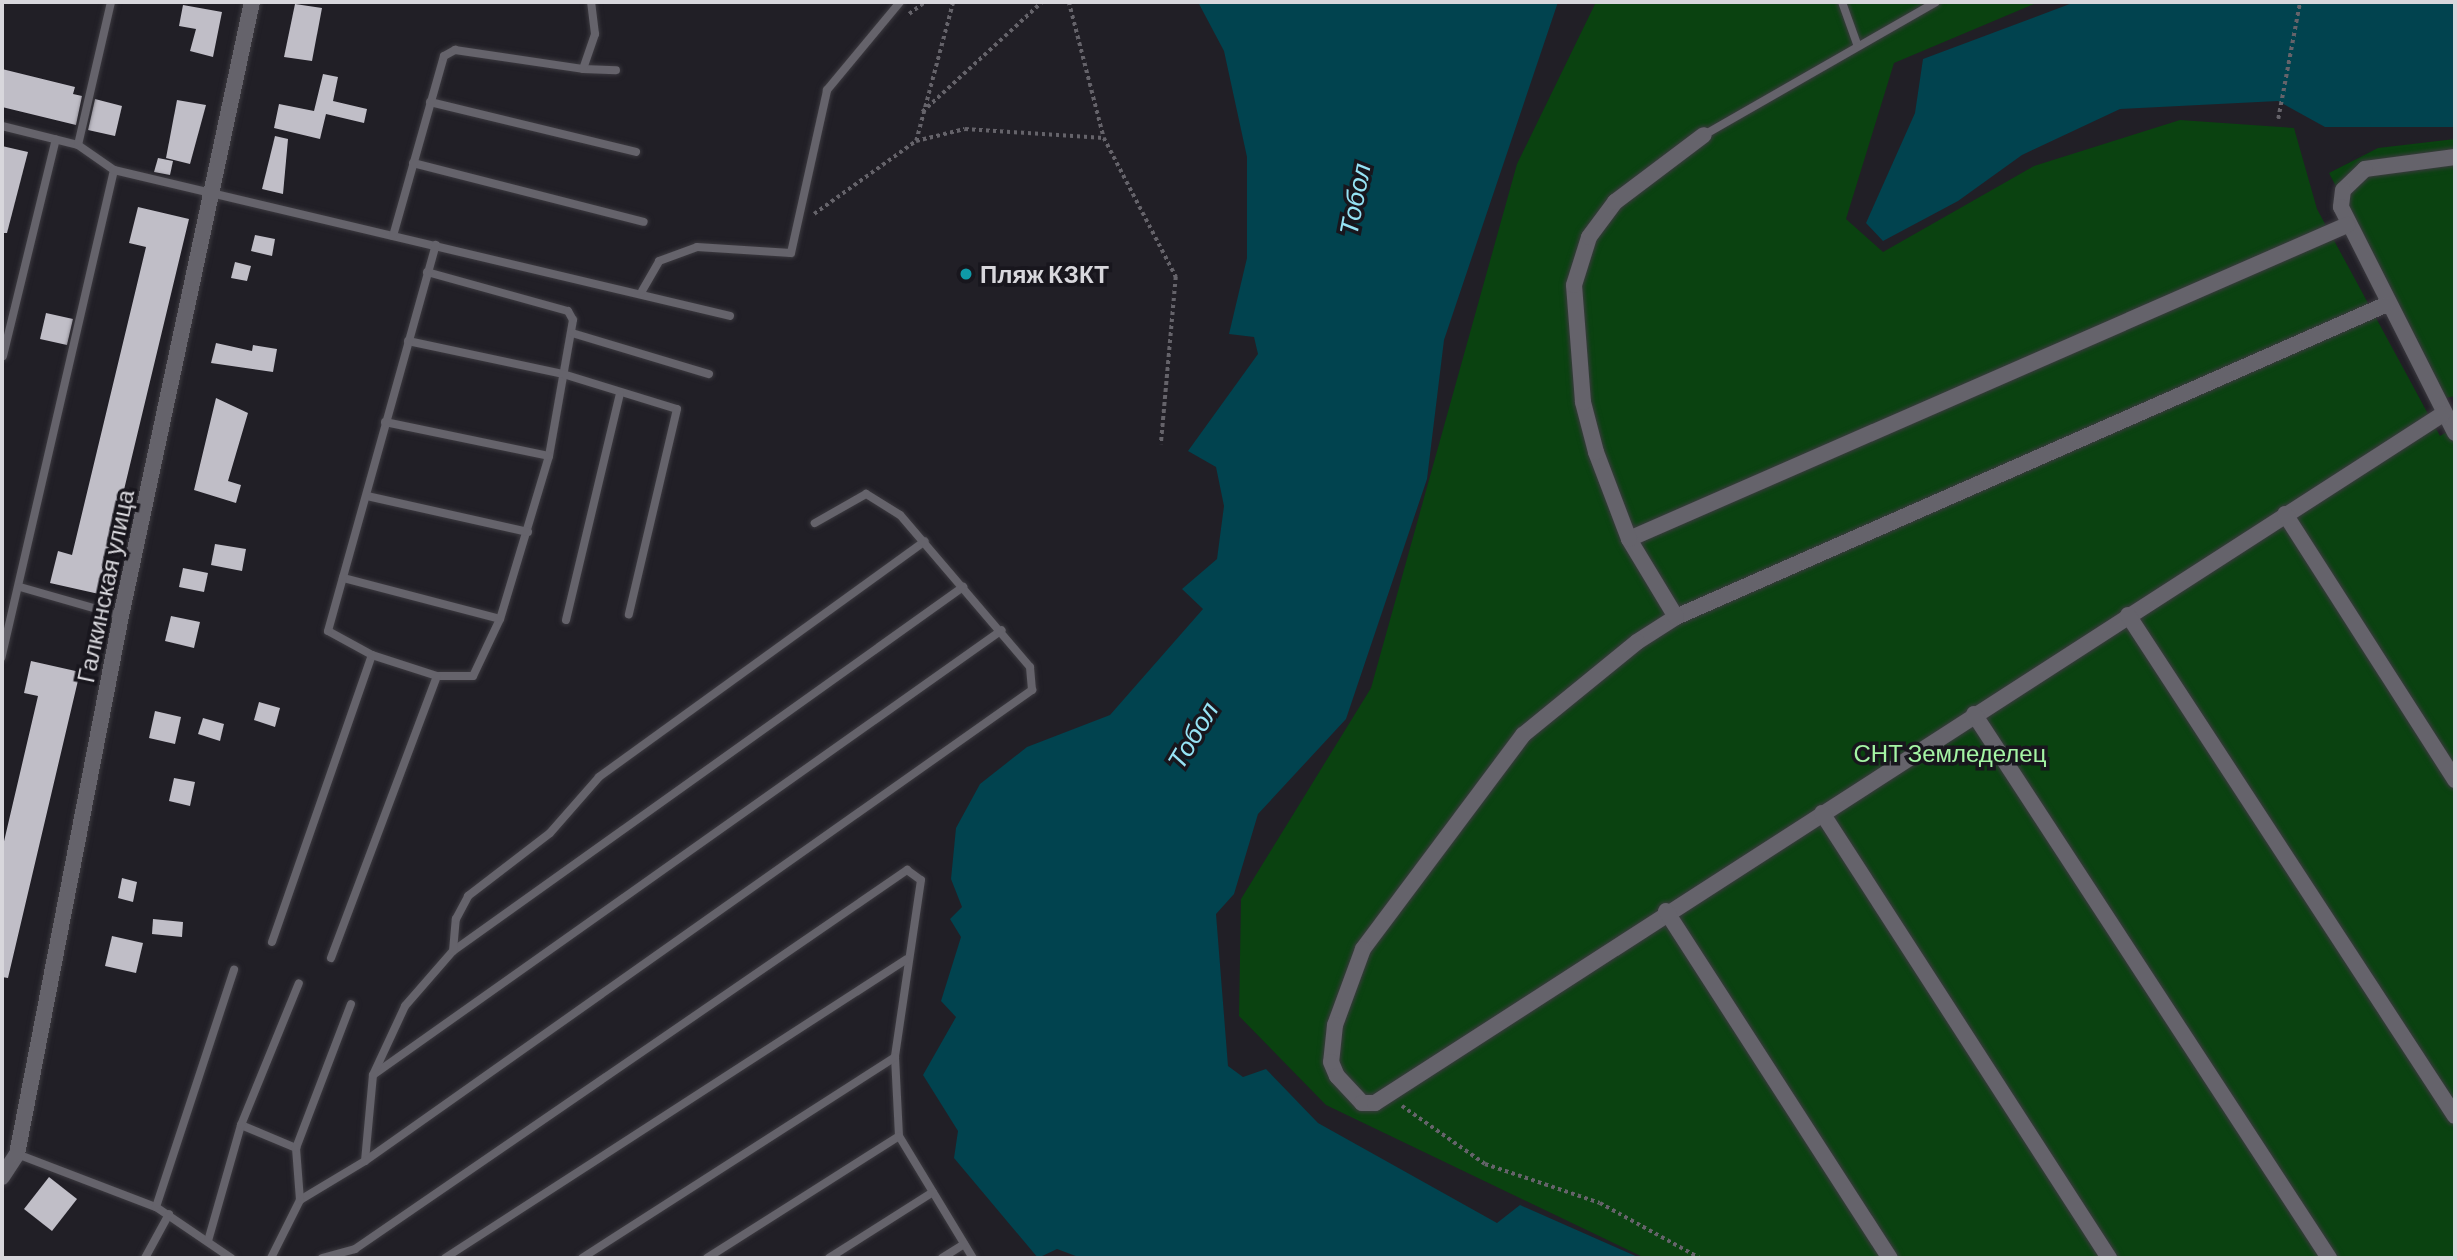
<!DOCTYPE html>
<html>
<head>
<meta charset="utf-8">
<style>
  body { margin:0 }
  #map { position:relative; width:2457px; height:1260px; overflow:hidden; background:#211f26; font-family:Barlow,sans-serif }
  div>[style] { position:absolute }
  .green>* { inset:0; background:#0a4210 }
  .water>* { inset:0; background:#01434f }
  .building>* { inset:0; background:#c0bec7 }
  .path>* { height:3.5px; margin-top:-1.75px; transform-origin:0; background:repeating-linear-gradient(90deg,#65636a 0 3.5px,transparent 0 7px) }
  .roads { filter:drop-shadow(0 0 2px #3c3a40) drop-shadow(0 0 2px #3c3a40) }
  .service>* { height:8px; margin:-4px; padding:0 4px; transform-origin:4px; border-radius:4px; background:#65636b }
  .minor>* { height:16px; margin:-8px; padding:0 8px; transform-origin:8px; border-radius:8px; background:#65636b }
  .dots>* { width:19px; height:19px; translate:-50% -50%; box-sizing:border-box; border:4px solid #18161d; border-radius:50% }
  span { translate:-50% -50%; white-space:nowrap; text-align:center; line-height:1.15; -webkit-text-stroke:7px #18161d; paint-order:stroke }
  .poi-label { font-size:24px; color:#d8d7dc; font-weight:700 }
  .left { translate:0 -50%; text-align:left }
  .street-label { font-size:24px; color:#d8d7dc }
  .park-label { font-size:24px; color:#a4f4a4 }
  .water-label { font-size:26px; color:#96e3f5; font-style:italic }
  .frame { position:absolute; inset:0; border:4px solid #d8d7dc; pointer-events:none }
</style>
</head>
<body>
<div id="map">
  <div class="green">
    <div style="clip-path:polygon(1596px 2px,2039px 2px,1894px 63px,1846px 219px,1883px 252px,2034px 166px,2180px 120px,2294px 128px,2317px 209px,2440px 436px,2455px 427px,2455px 1258px,1645px 1258px,1326px 1105px,1239px 1016px,1241px 899px,1371px 688px,1517px 164px)"></div>
    <div style="clip-path:polygon(2455px 139px,2455px 396px,2446px 398px,2329px 173px,2378px 148px)"></div>
  </div>
  <div class="water">
    <div style="clip-path:polygon(1198px 2px,1558px 2px,1444px 340px,1427px 479px,1346px 719px,1258px 814px,1234px 894px,1216px 914px,1228px 1066px,1243px 1077px,1266px 1069px,1318px 1123px,1497px 1223px,1520px 1205px,1640px 1258px,1081px 1258px,1057px 1249px,1038px 1258px,954px 1158px,958px 1131px,923px 1075px,956px 1017px,941px 1001px,961px 937px,950px 919px,962px 907px,951px 879px,956px 828px,980px 784px,1027px 747px,1110px 715px,1203px 609px,1182px 589px,1217px 559px,1224px 506px,1216px 467px,1188px 451px,1258px 354px,1254px 337px,1229px 334px,1247px 258px,1247px 157px,1224px 51px)"></div>
    <div style="clip-path:polygon(2075px 2px,2455px 2px,2455px 127px,2325px 127px,2278px 101px,2120px 109px,2022px 155px,1958px 201px,1883px 241px,1866px 223px,1915px 113px,1923px 59px)"></div>
  </div>
  <div class="building">
    <div style="clip-path:polygon(295px 4px,322px 8px,312px 61px,284px 57px)"></div>
    <div style="clip-path:polygon(183px 5px,222px 12px,213px 57px,190px 51px,196px 29px,179px 26px)"></div>
    <div style="clip-path:polygon(2px 69px,75px 87px,73px 94px,82px 96px,76px 125px,2px 107px)"></div>
    <div style="clip-path:polygon(323px 74px,338px 77px,333px 101px,367px 109px,364px 123px,326px 114px,320px 139px,274px 128px,279px 104px,314px 111px)"></div>
    <div style="clip-path:polygon(95px 99px,122px 106px,115px 136px,88px 130px)"></div>
    <div style="clip-path:polygon(177px 100px,206px 105px,190px 164px,166px 158px)"></div>
    <div style="clip-path:polygon(275px 136px,288px 139px,283px 194px,262px 189px)"></div>
    <div style="clip-path:polygon(2px 146px,28px 152px,7px 233px,2px 233px)"></div>
    <div style="clip-path:polygon(158px 158px,173px 161px,170px 175px,154px 172px)"></div>
    <div style="clip-path:polygon(138px 207px,189px 219px,99px 594px,50px 583px,58px 551px,72px 555px,146px 247px,129px 243px)"></div>
    <div style="clip-path:polygon(255px 235px,275px 239px,272px 256px,251px 251px)"></div>
    <div style="clip-path:polygon(235px 262px,251px 266px,247px 281px,231px 278px)"></div>
    <div style="clip-path:polygon(46px 313px,73px 319px,67px 345px,40px 339px)"></div>
    <div style="clip-path:polygon(216px 343px,252px 351px,253px 345px,277px 349px,273px 372px,211px 363px)"></div>
    <div style="clip-path:polygon(216px 398px,248px 413px,228px 481px,241px 485px,236px 503px,194px 490px)"></div>
    <div style="clip-path:polygon(215px 544px,246px 549px,242px 571px,211px 565px)"></div>
    <div style="clip-path:polygon(183px 568px,208px 573px,204px 592px,179px 587px)"></div>
    <div style="clip-path:polygon(171px 616px,200px 622px,194px 648px,165px 641px)"></div>
    <div style="clip-path:polygon(31px 661px,80px 672px,8px 978px,2px 977px,2px 850px,38px 696px,24px 693px)"></div>
    <div style="clip-path:polygon(259px 702px,280px 708px,275px 727px,254px 720px)"></div>
    <div style="clip-path:polygon(155px 711px,181px 717px,175px 744px,149px 738px)"></div>
    <div style="clip-path:polygon(203px 718px,224px 724px,220px 741px,198px 734px)"></div>
    <div style="clip-path:polygon(174px 778px,195px 782px,190px 806px,169px 801px)"></div>
    <div style="clip-path:polygon(122px 878px,137px 882px,133px 902px,118px 898px)"></div>
    <div style="clip-path:polygon(153px 919px,183px 922px,182px 937px,152px 934px)"></div>
    <div style="clip-path:polygon(112px 936px,143px 943px,136px 973px,105px 966px)"></div>
    <div style="clip-path:polygon(49px 1177px,77px 1199px,52px 1231px,24px 1209px)"></div>
  </div>
  <div class="path">
    <div style="left:1069px;top:2px;width:140px;rotate:75.6deg"></div>
    <div style="left:909px;top:14px;width:20px;rotate:-37deg"></div>
    <div style="left:922px;top:112px;width:163px;rotate:-42.5deg"></div>
    <div style="left:2278px;top:119px;width:119px;rotate:-79.4deg"></div>
    <div style="left:916px;top:141px;width:50px;rotate:-13.8deg"></div>
    <div style="left:965px;top:129px;width:139px;rotate:3.7deg"></div>
    <div style="left:1104px;top:138px;width:157px;rotate:62.6deg"></div>
    <div style="left:1176px;top:277px;width:168px;rotate:95.1deg"></div>
    <div style="left:814px;top:214px;width:125px;rotate:-35.6deg"></div>
    <div style="left:916px;top:141px;width:144px;rotate:-75.1deg"></div>
    <div style="left:1402px;top:1106px;width:101px;rotate:34.9deg"></div>
    <div style="left:1485px;top:1164px;width:121px;rotate:18.7deg"></div>
    <div style="left:1600px;top:1203px;width:114px;rotate:28.8deg"></div>
  </div>
  <div class="roads">
    <div class="service">
      <div style="left:1842px;top:2px;width:45px;rotate:70.3deg"></div>
      <div style="left:583px;top:69px;width:33px;rotate:2deg"></div>
      <div style="left:430px;top:102px;width:212px;rotate:13.6deg"></div>
      <div style="left:2px;top:126px;width:78px;rotate:14deg"></div>
      <div style="left:78px;top:145px;width:44px;rotate:34.8deg"></div>
      <div style="left:114px;top:170px;width:500px;rotate:103deg"></div>
      <div style="left:1704px;top:135px;width:267px;rotate:-29.8deg"></div>
      <div style="left:78px;top:145px;width:147px;rotate:-77deg"></div>
      <div style="left:413px;top:163px;width:238px;rotate:14.3deg"></div>
      <div style="left:114px;top:170px;width:633px;rotate:13.33deg"></div>
      <div style="left:393px;top:236px;width:187px;rotate:-74.2deg"></div>
      <div style="left:444px;top:56px;width:13px;rotate:-29deg"></div>
      <div style="left:455px;top:50px;width:129px;rotate:8.4deg"></div>
      <div style="left:583px;top:69px;width:37px;rotate:-71deg"></div>
      <div style="left:595px;top:34px;width:32px;rotate:-97deg"></div>
      <div style="left:427px;top:272px;width:146px;rotate:15.5deg"></div>
      <div style="left:568px;top:311px;width:10px;rotate:61deg"></div>
      <div style="left:573px;top:320px;width:138px;rotate:100deg"></div>
      <div style="left:549px;top:456px;width:170px;rotate:106.7deg"></div>
      <div style="left:500px;top:619px;width:63px;rotate:115.3deg"></div>
      <div style="left:473px;top:676px;width:36px;rotate:180deg"></div>
      <div style="left:642px;top:291px;width:34px;rotate:-60deg"></div>
      <div style="left:659px;top:261px;width:40px;rotate:-20.2deg"></div>
      <div style="left:697px;top:247px;width:94px;rotate:3.7deg"></div>
      <div style="left:791px;top:253px;width:167px;rotate:-77.5deg"></div>
      <div style="left:827px;top:90px;width:114px;rotate:-50.3deg"></div>
      <div style="left:572px;top:333px;width:143px;rotate:16.7deg"></div>
      <div style="left:408px;top:341px;width:158px;rotate:12deg"></div>
      <div style="left:563px;top:374px;width:119px;rotate:17.1deg"></div>
      <div style="left:677px;top:409px;width:211px;rotate:103.2deg"></div>
      <div style="left:3px;top:356px;width:223px;rotate:-76.3deg"></div>
      <div style="left:385px;top:422px;width:167px;rotate:11.7deg"></div>
      <div style="left:367px;top:496px;width:165px;rotate:12.6deg"></div>
      <div style="left:343px;top:578px;width:162px;rotate:14.6deg"></div>
      <div style="left:20px;top:587px;width:105px;rotate:16deg"></div>
      <div style="left:566px;top:620px;width:233px;rotate:-76.6deg"></div>
      <div style="left:272px;top:942px;width:304px;rotate:-70.8deg"></div>
      <div style="left:372px;top:655px;width:50px;rotate:-151.4deg"></div>
      <div style="left:328px;top:631px;width:401px;rotate:-74.4deg"></div>
      <div style="left:453px;top:951px;width:627px;rotate:-35.52deg"></div>
      <div style="left:331px;top:958px;width:301px;rotate:-69.4deg"></div>
      <div style="left:437px;top:676px;width:68px;rotate:-162.1deg"></div>
      <div style="left:373px;top:1075px;width:770px;rotate:-35.28deg"></div>
      <div style="left:241px;top:1125px;width:60px;rotate:22.7deg"></div>
      <div style="left:17px;top:1154px;width:149px;rotate:20.9deg"></div>
      <div style="left:156px;top:1207px;width:91px;rotate:34.2deg"></div>
      <div style="left:365px;top:1161px;width:86px;rotate:-84.7deg"></div>
      <div style="left:373px;top:1075px;width:76px;rotate:-65.1deg"></div>
      <div style="left:405px;top:1006px;width:73px;rotate:-48.9deg"></div>
      <div style="left:453px;top:951px;width:32px;rotate:-85deg"></div>
      <div style="left:456px;top:919px;width:26px;rotate:-62deg"></div>
      <div style="left:468px;top:896px;width:103px;rotate:-37.5deg"></div>
      <div style="left:550px;top:833px;width:74px;rotate:-48.8deg"></div>
      <div style="left:599px;top:777px;width:402px;rotate:-35.9deg"></div>
      <div style="left:300px;top:1200px;width:76px;rotate:-31deg"></div>
      <div style="left:365px;top:1161px;width:817px;rotate:-35.23deg"></div>
      <div style="left:1032px;top:690px;width:23px;rotate:-95deg"></div>
      <div style="left:1030px;top:667px;width:200px;rotate:-130.5deg"></div>
      <div style="left:900px;top:515px;width:40px;rotate:-148deg"></div>
      <div style="left:866px;top:494px;width:59px;rotate:150.4deg"></div>
      <div style="left:156px;top:1207px;width:250px;rotate:-71.8deg"></div>
      <div style="left:208px;top:1241px;width:121px;rotate:-74.1deg"></div>
      <div style="left:241px;top:1125px;width:153px;rotate:-67.8deg"></div>
      <div style="left:145px;top:1258px;width:50px;rotate:-61.4deg"></div>
      <div style="left:271px;top:1258px;width:65px;rotate:-63.4deg"></div>
      <div style="left:300px;top:1200px;width:52px;rotate:-94.4deg"></div>
      <div style="left:296px;top:1148px;width:154px;rotate:-69.1deg"></div>
      <div style="left:322px;top:1258px;width:34px;rotate:-15deg"></div>
      <div style="left:355px;top:1249px;width:670px;rotate:-34.47deg"></div>
      <div style="left:907px;top:870px;width:17px;rotate:36deg"></div>
      <div style="left:921px;top:880px;width:179px;rotate:98.4deg"></div>
      <div style="left:895px;top:1057px;width:79px;rotate:87.1deg"></div>
      <div style="left:899px;top:1136px;width:143px;rotate:58.8deg"></div>
      <div style="left:445px;top:1258px;width:550px;rotate:-32.91deg"></div>
      <div style="left:582px;top:1258px;width:372px;rotate:-32.7deg"></div>
      <div style="left:707px;top:1258px;width:227px;rotate:-32.4deg"></div>
      <div style="left:829px;top:1258px;width:123px;rotate:-32.4deg"></div>
      <div style="left:942px;top:1258px;width:26px;rotate:-32deg"></div>
    </div>
    <div class="minor">
      <div style="left:2455px;top:157px;width:91px;rotate:172.4deg"></div>
      <div style="left:2365px;top:169px;width:30px;rotate:136deg"></div>
      <div style="left:2343px;top:190px;width:17px;rotate:97deg"></div>
      <div style="left:2341px;top:207px;width:253px;rotate:63.2deg"></div>
      <div style="left:2385px;top:305px;width:775px;rotate:156.25deg"></div>
      <div style="left:1676px;top:617px;width:46px;rotate:147.3deg"></div>
      <div style="left:1637px;top:642px;width:147px;rotate:140.8deg"></div>
      <div style="left:1523px;top:735px;width:267px;rotate:126.8deg"></div>
      <div style="left:1363px;top:949px;width:81px;rotate:110.2deg"></div>
      <div style="left:1335px;top:1025px;width:37px;rotate:96deg"></div>
      <div style="left:1331px;top:1062px;width:15px;rotate:67deg"></div>
      <div style="left:1337px;top:1076px;width:37px;rotate:47deg"></div>
      <div style="left:1362px;top:1103px;width:13px"></div>
      <div style="left:1375px;top:1103px;width:1271px;rotate:-32.83deg"></div>
      <div style="left:2285px;top:514px;width:316px;rotate:57.4deg"></div>
      <div style="left:1629px;top:539px;width:784px;rotate:-23.62deg"></div>
      <div style="left:2128px;top:615px;width:598px;rotate:56.87deg"></div>
      <div style="left:1676px;top:617px;width:91px;rotate:-121.1deg"></div>
      <div style="left:1629px;top:539px;width:93px;rotate:-110.8deg"></div>
      <div style="left:1596px;top:452px;width:52px;rotate:-104.6deg"></div>
      <div style="left:1583px;top:402px;width:117px;rotate:-94.4deg"></div>
      <div style="left:1574px;top:285px;width:50px;rotate:-72.6deg"></div>
      <div style="left:1589px;top:237px;width:44px;rotate:-53.4deg"></div>
      <div style="left:1615px;top:202px;width:111px;rotate:-37deg"></div>
      <div style="left:1974px;top:714px;width:650px;rotate:56.87deg"></div>
      <div style="left:1822px;top:813px;width:530px;rotate:57.18deg"></div>
      <div style="left:1666px;top:911px;width:413px;rotate:57.2deg"></div>
      <div style="left:2px;top:1177px;width:27px;rotate:-57deg"></div>
      <div style="left:17px;top:1154px;width:548px;rotate:-79.06deg"></div>
      <div style="left:121px;top:616px;width:628px;rotate:-77.96deg"></div>
    </div>
  </div>
  <div class="dots">
    <div style="left:966px;top:274px;background:#0f9aa8"></div>
  </div>
  <div class="poi-label">
    <span class="left" style="left:980px;top:274px">Пляж КЗКТ</span>
  </div>
  <div class="street-label">
    <span style="left:105px;top:586px;rotate:-78deg">Галкинская улица</span>
  </div>
  <div class="park-label">
    <span style="left:1950px;top:753px">СНТ Земледелец</span>
  </div>
  <div class="water-label">
    <span style="left:1354px;top:199px;rotate:-79deg">Тобол</span>
    <span style="left:1192px;top:735px;rotate:-59deg">Тобол</span>
  </div>
  <div class="frame"></div>
</div>
</body>
</html>
